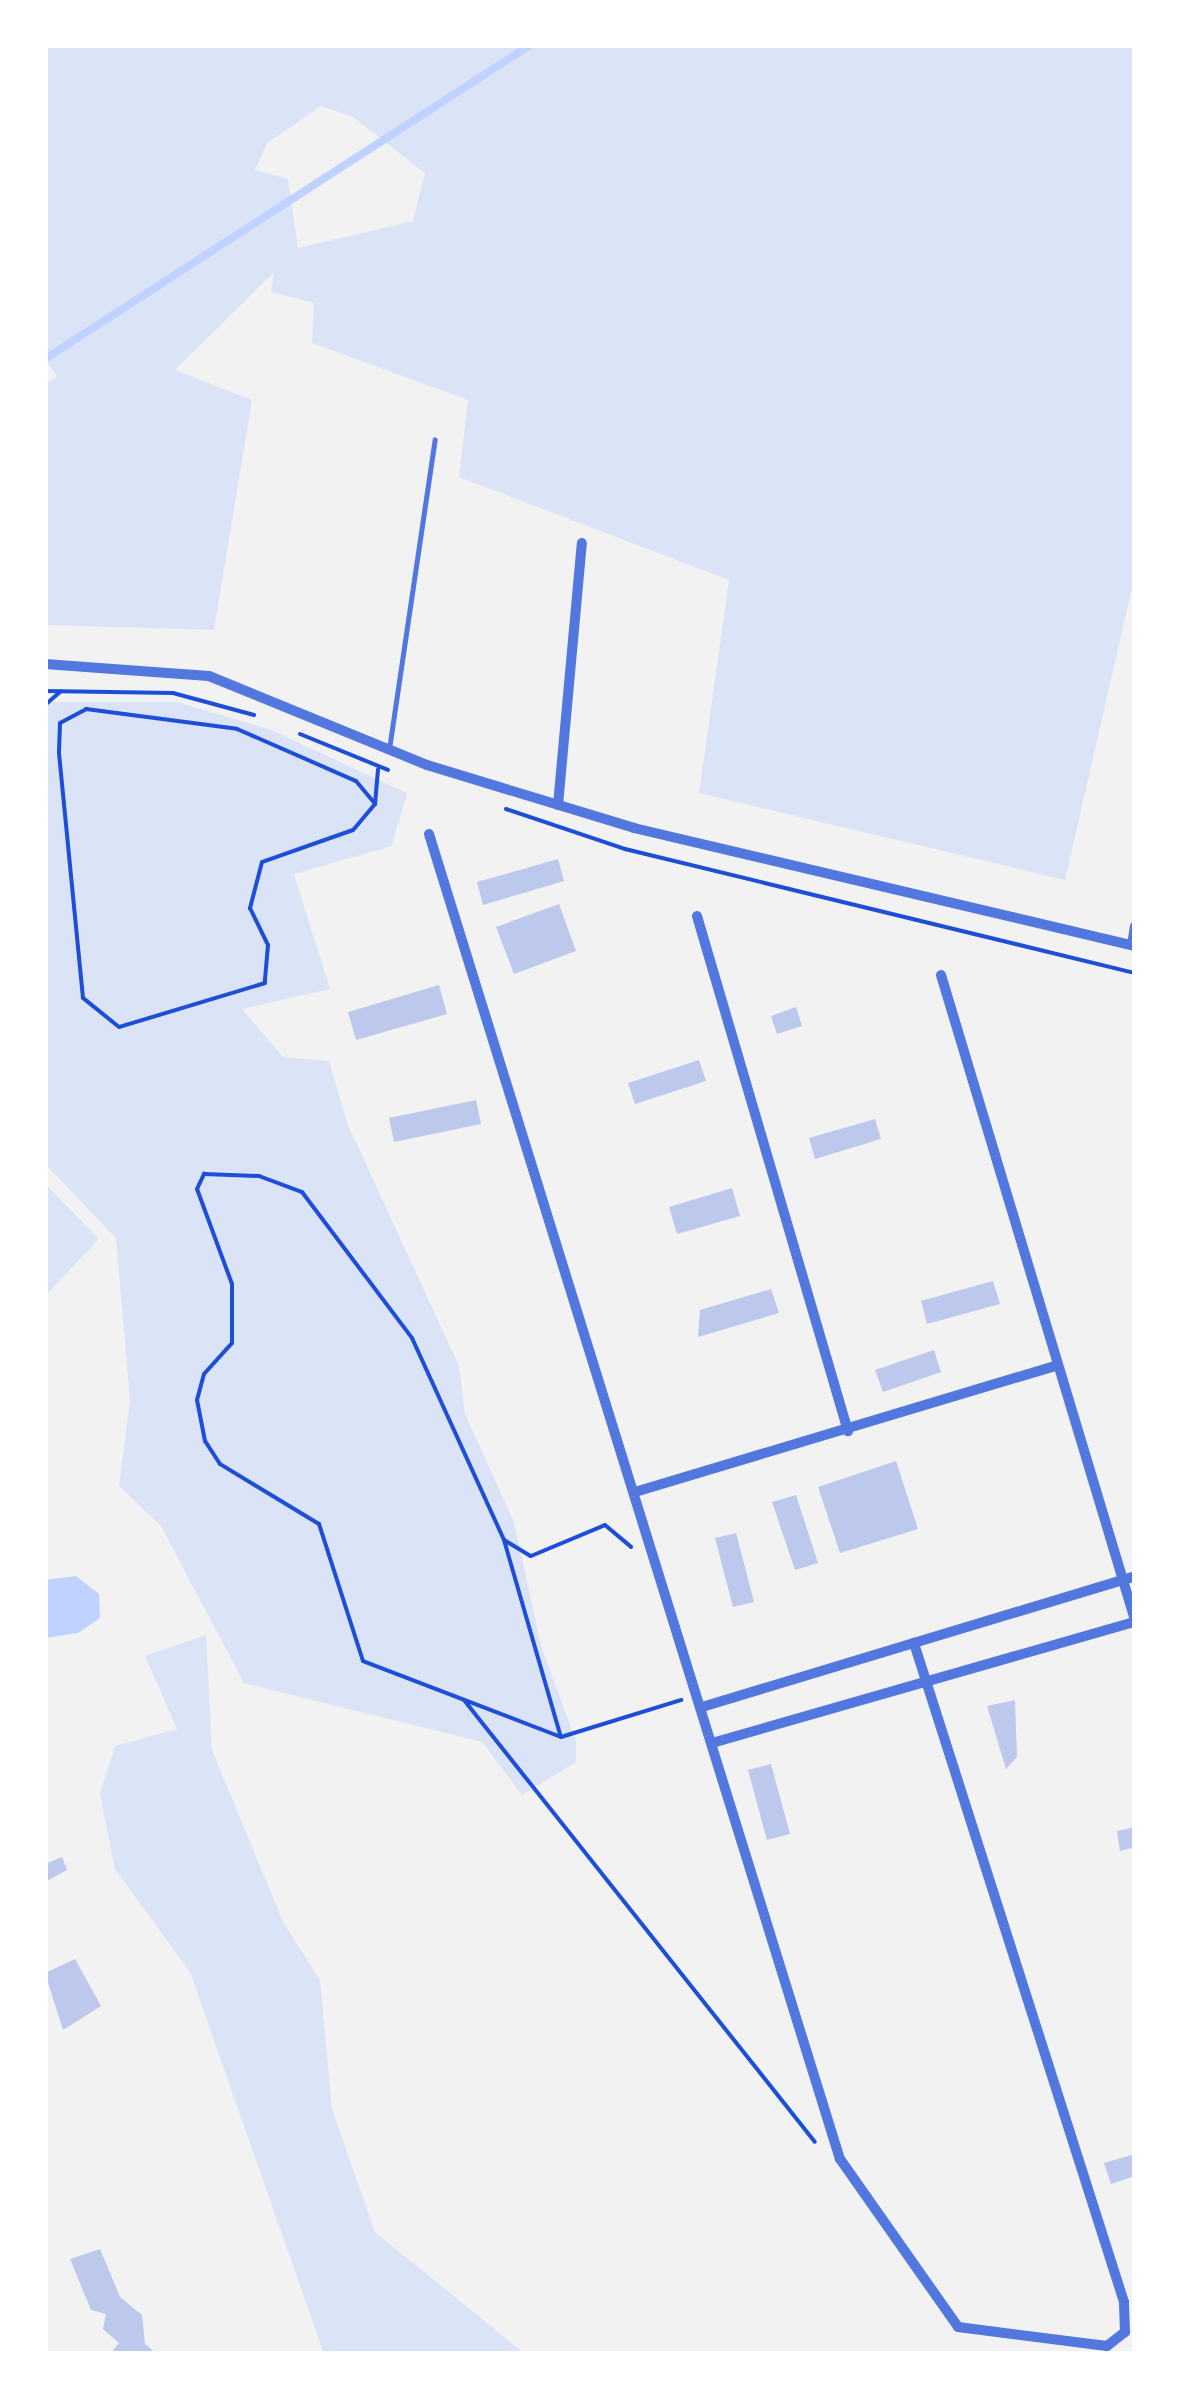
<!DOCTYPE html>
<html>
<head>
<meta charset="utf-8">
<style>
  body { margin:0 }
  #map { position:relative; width:1180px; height:2399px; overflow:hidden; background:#f2f2f2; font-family:Spectral,serif }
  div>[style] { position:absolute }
  .green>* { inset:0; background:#dbe4f7 }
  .water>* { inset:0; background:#bfd3fe }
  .stream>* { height:8px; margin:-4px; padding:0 4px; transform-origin:4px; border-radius:4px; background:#bfd3fe }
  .building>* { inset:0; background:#bdc9ec }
  .path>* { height:4px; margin:-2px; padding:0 2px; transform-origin:2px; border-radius:2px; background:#1d4ed8 }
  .service>* { height:5px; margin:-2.5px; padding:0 2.5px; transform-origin:2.5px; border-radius:2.5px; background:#5277de }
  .minor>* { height:10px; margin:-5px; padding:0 5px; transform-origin:5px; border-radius:5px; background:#5277de }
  span { translate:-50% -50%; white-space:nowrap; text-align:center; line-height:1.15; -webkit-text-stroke:10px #fff; paint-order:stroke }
  .frame { position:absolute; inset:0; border:48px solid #fff; pointer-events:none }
</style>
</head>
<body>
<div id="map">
  <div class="green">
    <div style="clip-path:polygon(evenodd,45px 45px,1135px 45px,1135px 575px,1065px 880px,699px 793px,729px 580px,459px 477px,468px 400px,312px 343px,314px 303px,271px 292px,274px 272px,175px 370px,252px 400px,214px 630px,45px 625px,45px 385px,57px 376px,45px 360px,45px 45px,321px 106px,353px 117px,425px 173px,413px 221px,298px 248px,288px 179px,255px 170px,267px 143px,321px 106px)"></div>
    <div style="clip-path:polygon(45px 702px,177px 702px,269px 729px,407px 793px,392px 846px,294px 874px,330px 989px,242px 1009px,283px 1057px,329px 1061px,348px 1125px,459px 1366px,465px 1414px,514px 1522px,541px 1646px,576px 1741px,576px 1762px,522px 1795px,482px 1742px,244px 1683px,161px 1526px,119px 1486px,130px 1401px,116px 1238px,45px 1164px)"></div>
    <div style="clip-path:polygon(45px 1184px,99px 1239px,45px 1296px)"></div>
    <div style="clip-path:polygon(206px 1635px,212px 1750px,283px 1922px,320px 1980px,332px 2109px,375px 2232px,525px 2354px,324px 2354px,190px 1972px,115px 1869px,100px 1794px,115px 1746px,177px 1729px,145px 1656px)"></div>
  </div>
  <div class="water">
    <div style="clip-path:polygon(76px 1576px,99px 1594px,100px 1618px,78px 1633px,45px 1638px,45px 1580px)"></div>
  </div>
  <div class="stream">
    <div style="left:45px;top:359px;width:578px;rotate:-32.92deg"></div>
  </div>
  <div class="building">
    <div style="clip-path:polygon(558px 859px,564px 881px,483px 905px,477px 882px)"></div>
    <div style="clip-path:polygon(559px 904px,576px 951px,514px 974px,496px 927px)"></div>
    <div style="clip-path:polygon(439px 985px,447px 1014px,356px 1040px,348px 1012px)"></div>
    <div style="clip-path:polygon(796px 1007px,802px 1026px,777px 1034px,771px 1016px)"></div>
    <div style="clip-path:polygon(699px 1060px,706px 1081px,635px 1104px,628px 1083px)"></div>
    <div style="clip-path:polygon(476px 1100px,481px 1124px,394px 1142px,389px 1118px)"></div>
    <div style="clip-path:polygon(875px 1119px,881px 1139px,815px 1159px,809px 1138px)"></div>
    <div style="clip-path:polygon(732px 1188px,740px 1216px,677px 1234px,669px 1207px)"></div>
    <div style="clip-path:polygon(993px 1281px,1000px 1304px,927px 1324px,921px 1301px)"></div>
    <div style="clip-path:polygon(771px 1289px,779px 1313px,698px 1337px,700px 1310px)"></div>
    <div style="clip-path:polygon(934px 1350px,941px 1372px,883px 1392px,875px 1370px)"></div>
    <div style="clip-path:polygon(896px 1461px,918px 1529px,840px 1553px,818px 1487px)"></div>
    <div style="clip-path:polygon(796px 1495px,818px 1563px,795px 1570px,772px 1502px)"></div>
    <div style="clip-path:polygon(736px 1533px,754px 1602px,733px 1607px,715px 1538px)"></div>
    <div style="clip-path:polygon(1015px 1700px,1017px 1757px,1006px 1769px,987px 1706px)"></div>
    <div style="clip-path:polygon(771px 1764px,790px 1834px,767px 1840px,748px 1770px)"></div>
    <div style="clip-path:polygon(1135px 1827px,1135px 1847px,1120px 1851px,1117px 1831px)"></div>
    <div style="clip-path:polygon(62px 1857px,67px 1870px,45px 1882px,45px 1864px)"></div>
    <div style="clip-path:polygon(75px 1959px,101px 2006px,63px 2030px,45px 1973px)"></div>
    <div style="clip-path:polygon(1135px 2154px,1135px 2176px,1111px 2184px,1104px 2163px)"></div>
    <div style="clip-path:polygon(100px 2249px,120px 2297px,142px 2315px,145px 2344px,157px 2354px,110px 2354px,119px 2343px,103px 2329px,106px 2314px,91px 2310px,70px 2259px)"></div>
  </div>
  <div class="path">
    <div style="left:45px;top:691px;width:128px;rotate:0.9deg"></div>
    <div style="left:173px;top:693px;width:84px;rotate:15.2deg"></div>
    <div style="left:45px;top:705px;width:21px;rotate:-41deg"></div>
    <div style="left:86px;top:709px;width:152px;rotate:7.5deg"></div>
    <div style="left:237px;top:729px;width:130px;rotate:23.6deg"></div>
    <div style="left:356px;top:781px;width:30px;rotate:50deg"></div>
    <div style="left:375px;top:804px;width:34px;rotate:130deg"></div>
    <div style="left:353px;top:830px;width:96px;rotate:160.6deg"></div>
    <div style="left:262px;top:862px;width:48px;rotate:104.6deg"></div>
    <div style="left:250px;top:908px;width:41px;rotate:64.1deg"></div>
    <div style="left:268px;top:945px;width:38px;rotate:95deg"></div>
    <div style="left:265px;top:983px;width:152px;rotate:163.2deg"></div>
    <div style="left:119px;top:1027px;width:46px;rotate:-141.1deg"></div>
    <div style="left:83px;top:998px;width:247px;rotate:-95.6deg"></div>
    <div style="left:59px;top:752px;width:29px;rotate:-88deg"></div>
    <div style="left:60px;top:723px;width:30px;rotate:-28deg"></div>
    <div style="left:300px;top:734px;width:95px;rotate:22.2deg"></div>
    <div style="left:375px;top:804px;width:35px;rotate:-85deg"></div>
    <div style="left:506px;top:809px;width:126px;rotate:18.6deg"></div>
    <div style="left:625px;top:849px;width:525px;rotate:13.67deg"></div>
    <div style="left:504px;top:1540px;width:31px;rotate:31deg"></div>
    <div style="left:531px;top:1556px;width:80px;rotate:-22.7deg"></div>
    <div style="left:605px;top:1525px;width:34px;rotate:40deg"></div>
    <div style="left:464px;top:1700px;width:564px;rotate:51.55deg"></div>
    <div style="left:561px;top:1737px;width:212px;rotate:-159deg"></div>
    <div style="left:363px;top:1661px;width:144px;rotate:-107.8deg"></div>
    <div style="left:319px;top:1524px;width:116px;rotate:-148.8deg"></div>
    <div style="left:220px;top:1464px;width:27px;rotate:-123deg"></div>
    <div style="left:205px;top:1441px;width:42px;rotate:-101deg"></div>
    <div style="left:197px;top:1400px;width:27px;rotate:-75deg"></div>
    <div style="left:204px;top:1374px;width:42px;rotate:-47.9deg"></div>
    <div style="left:232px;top:1343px;width:59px;rotate:-90deg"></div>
    <div style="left:232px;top:1284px;width:101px;rotate:-110.2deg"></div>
    <div style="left:197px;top:1189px;width:17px;rotate:-65deg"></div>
    <div style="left:204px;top:1174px;width:55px;rotate:2.1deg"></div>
    <div style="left:259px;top:1176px;width:46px;rotate:20.4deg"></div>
    <div style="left:302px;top:1192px;width:183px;rotate:53deg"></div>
    <div style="left:412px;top:1338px;width:222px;rotate:65.5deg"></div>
    <div style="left:504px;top:1540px;width:205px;rotate:73.9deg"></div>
    <div style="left:561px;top:1737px;width:126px;rotate:-17.1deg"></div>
  </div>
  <div class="service">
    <div style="left:389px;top:749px;width:313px;rotate:-81.6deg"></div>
  </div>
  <div class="minor">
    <div style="left:45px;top:664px;width:164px;rotate:4.2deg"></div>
    <div style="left:209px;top:676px;width:235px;rotate:22.2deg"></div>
    <div style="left:427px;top:765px;width:216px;rotate:16.9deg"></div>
    <div style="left:634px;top:828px;width:515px;rotate:13.25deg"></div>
    <div style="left:558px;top:805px;width:263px;rotate:-84.8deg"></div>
    <div style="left:429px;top:834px;width:1387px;rotate:72.77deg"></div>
    <div style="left:840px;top:2159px;width:205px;rotate:54.9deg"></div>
    <div style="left:958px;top:2327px;width:150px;rotate:7.3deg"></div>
    <div style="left:1107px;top:2346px;width:23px;rotate:-38deg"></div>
    <div style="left:1125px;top:2332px;width:30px;rotate:-92deg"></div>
    <div style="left:1124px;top:2302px;width:692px;rotate:-107.68deg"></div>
    <div style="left:697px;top:916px;width:537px;rotate:73.66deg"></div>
    <div style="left:1132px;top:945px;width:19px;rotate:-81deg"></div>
    <div style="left:941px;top:975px;width:674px;rotate:73.26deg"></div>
    <div style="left:635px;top:1492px;width:439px;rotate:-16.7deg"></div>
    <div style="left:702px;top:1707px;width:452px;rotate:-16.8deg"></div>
    <div style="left:712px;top:1743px;width:440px;rotate:-16deg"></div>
  </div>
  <div class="frame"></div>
</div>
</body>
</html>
